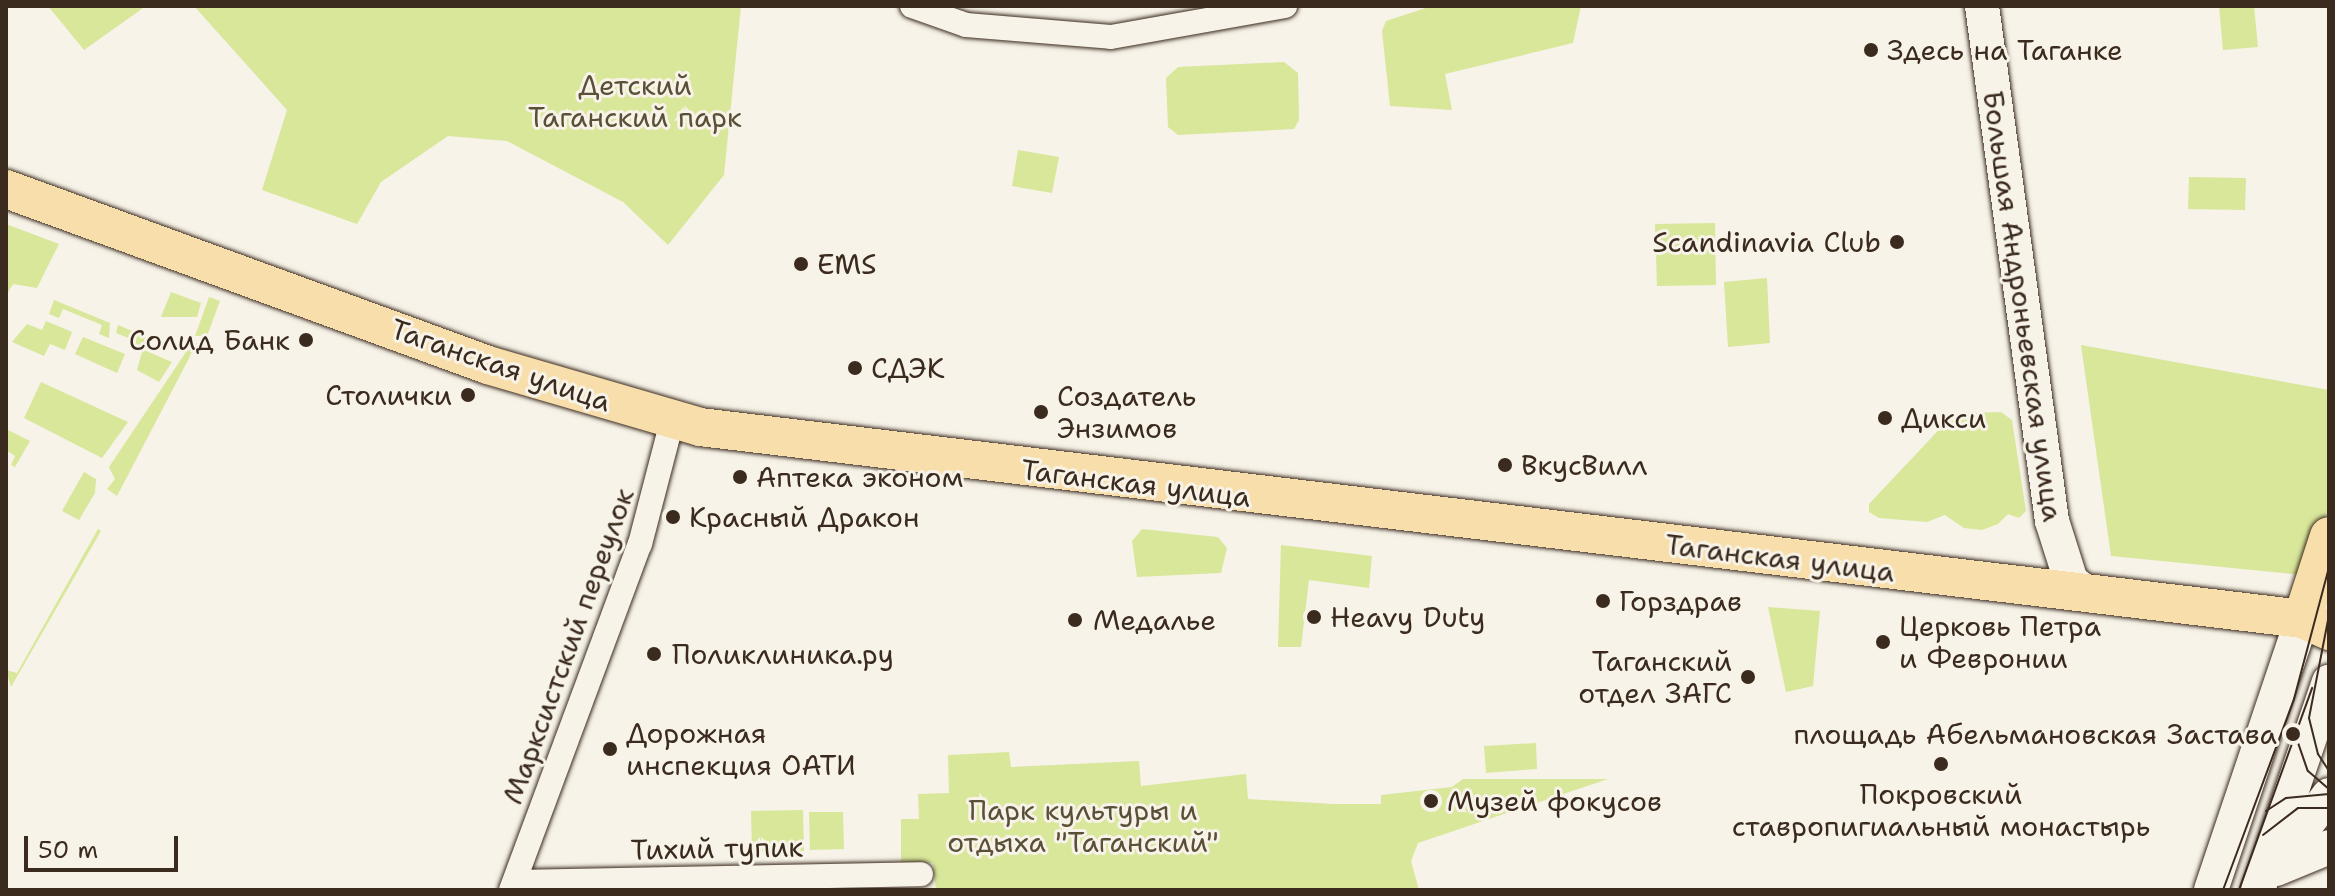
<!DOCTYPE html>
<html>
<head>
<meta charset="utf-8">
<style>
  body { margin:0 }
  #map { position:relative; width:2335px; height:896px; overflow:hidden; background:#f7f3e8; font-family:"Shantell Sans",sans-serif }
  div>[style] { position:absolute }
  .green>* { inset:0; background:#d8e79a }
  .roads { filter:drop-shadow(0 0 2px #3b2a1e) drop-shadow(0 0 2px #3b2a1e) }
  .street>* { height:24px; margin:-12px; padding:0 12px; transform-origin:12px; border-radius:12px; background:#f7f3e8 }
  .secondary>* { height:34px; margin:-17px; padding:0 17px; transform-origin:17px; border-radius:17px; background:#f7f3e8 }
  .primary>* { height:38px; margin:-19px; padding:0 19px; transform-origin:19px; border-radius:19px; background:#f8deab }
  .tram>* { height:2px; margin:-1px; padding:0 1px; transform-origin:1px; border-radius:1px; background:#3b2a1e }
  .dots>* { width:22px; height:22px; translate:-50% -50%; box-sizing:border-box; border:4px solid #f7f3e8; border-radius:50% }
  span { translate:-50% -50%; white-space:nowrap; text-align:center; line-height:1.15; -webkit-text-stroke:6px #f7f3e8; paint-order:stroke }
  .poi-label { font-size:28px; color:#3b2a1e }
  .left { translate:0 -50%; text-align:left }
  .right { translate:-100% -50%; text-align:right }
  .park-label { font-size:28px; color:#5a5037 }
  .street-label { font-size:28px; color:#3b2a1e }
  .frame { position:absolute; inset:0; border:8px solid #3b2a1e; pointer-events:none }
  .scale { position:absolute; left:24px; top:836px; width:154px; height:36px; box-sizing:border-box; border:4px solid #3b2a1e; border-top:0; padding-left:10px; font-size:24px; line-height:28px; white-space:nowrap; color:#3b2a1e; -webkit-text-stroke:6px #f7f3e8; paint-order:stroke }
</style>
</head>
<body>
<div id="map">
  <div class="green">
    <div style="clip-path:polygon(48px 6px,146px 6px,84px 50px)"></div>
    <div style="clip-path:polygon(194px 6px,741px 6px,724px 175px,668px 245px,623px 202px,507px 141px,448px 136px,381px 182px,357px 224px,262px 190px,287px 110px)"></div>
    <div style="clip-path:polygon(1432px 6px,1581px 6px,1573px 43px,1445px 74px,1452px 110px,1390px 106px,1382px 31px,1386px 21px)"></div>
    <div style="clip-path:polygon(2219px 6px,2254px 6px,2258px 47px,2223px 50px)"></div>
    <div style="clip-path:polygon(1284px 62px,1298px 73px,1299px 120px,1294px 129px,1178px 135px,1168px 127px,1166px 78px,1178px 67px)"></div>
    <div style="clip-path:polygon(1018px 150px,1059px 157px,1052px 193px,1012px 186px)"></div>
    <div style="clip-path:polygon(2189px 177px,2246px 178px,2245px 210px,2188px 209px)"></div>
    <div style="clip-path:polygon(1715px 223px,1716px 285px,1657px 286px,1655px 224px)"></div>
    <div style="clip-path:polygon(6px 224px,59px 244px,37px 288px,13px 284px,6px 296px)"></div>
    <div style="clip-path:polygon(1767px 278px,1770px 343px,1728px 347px,1724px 282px)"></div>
    <div style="clip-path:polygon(171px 292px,201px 303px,197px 317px,161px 317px)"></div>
    <div style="clip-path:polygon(209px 297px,220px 301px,207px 336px,195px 336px)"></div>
    <div style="clip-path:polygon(54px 300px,110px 323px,109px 338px,99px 334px,102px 325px,63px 309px,59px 318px,49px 314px)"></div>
    <div style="clip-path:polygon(46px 321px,72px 332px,65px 350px,50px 344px,44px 356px,12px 342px,27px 324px,42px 330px)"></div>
    <div style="clip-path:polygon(118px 325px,149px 338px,144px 350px,172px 362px,159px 382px,137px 370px,142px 352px,134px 348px,136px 341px,116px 333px)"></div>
    <div style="clip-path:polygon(83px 337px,125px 354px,117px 373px,75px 354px)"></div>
    <div style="clip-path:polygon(192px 343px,197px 343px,117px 496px,107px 489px,115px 479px,109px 467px)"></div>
    <div style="clip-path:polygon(2081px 345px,2329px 390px,2329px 507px,2303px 575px,2111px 556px)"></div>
    <div style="clip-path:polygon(41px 382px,128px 422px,102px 458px,24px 418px)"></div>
    <div style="clip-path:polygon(2001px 412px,2012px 420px,2026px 511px,2019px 518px,2008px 514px,1998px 524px,1982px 530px,1964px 528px,1945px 515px,1927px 522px,1879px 518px,1869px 512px,1869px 504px,1949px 419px,1965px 413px)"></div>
    <div style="clip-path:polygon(6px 429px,30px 441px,15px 467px,11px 465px,15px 456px,6px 450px)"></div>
    <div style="clip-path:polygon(84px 472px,96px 479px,95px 493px,79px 520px,62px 511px)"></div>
    <div style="clip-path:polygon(98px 529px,101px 531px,11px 687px,6px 670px,17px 673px)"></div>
    <div style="clip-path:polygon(1142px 529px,1218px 537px,1227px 548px,1221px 573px,1137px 577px,1132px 541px)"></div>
    <div style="clip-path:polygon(1281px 545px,1372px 556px,1369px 588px,1309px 580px,1301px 647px,1278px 647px)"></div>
    <div style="clip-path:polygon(1768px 607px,1820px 611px,1813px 686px,1786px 692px)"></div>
    <div style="clip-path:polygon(1536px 743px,1537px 769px,1486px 773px,1484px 746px)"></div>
    <div style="clip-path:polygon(1009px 752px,1011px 767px,1139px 761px,1141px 786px,1246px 774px,1248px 799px,1333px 804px,1381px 804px,1381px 795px,1452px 787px,1463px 779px,1608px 779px,1418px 843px,1411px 861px,1419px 890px,936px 890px,933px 863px,901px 864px,901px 819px,919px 819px,918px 794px,949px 793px,948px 755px)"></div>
    <div style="clip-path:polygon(803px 810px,804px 851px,752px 852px,751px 811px)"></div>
    <div style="clip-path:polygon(809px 812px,843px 812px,844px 849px,810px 850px)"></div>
  </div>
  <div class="roads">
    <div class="street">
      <div style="left:912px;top:6px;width:57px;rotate:19.4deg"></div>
      <div style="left:966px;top:25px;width:145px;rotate:4.7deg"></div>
      <div style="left:1111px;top:37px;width:177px;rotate:-10.1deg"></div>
      <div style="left:515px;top:882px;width:406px;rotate:-1.1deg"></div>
      <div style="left:511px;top:890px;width:369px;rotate:-69.6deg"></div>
      <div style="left:640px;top:544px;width:127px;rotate:-75.4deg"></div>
    </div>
    <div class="secondary">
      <div style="left:1982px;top:6px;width:520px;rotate:82.26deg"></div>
      <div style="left:2052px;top:521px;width:63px;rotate:72.4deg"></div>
      <div style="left:2071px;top:581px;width:23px;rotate:38deg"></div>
      <div style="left:2284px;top:854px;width:74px;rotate:-52.7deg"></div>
      <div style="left:2276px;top:869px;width:57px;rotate:-22.5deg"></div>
      <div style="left:2211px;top:890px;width:286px;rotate:-71.4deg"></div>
      <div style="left:2302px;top:619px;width:27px;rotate:-6deg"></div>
      <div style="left:2258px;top:890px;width:220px;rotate:-71.2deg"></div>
    </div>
    <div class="primary">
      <div style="left:6px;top:189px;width:513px;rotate:20.06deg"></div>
      <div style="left:488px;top:365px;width:221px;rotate:16.3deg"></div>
      <div style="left:700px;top:427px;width:1613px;rotate:6.83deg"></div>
      <div style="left:2302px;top:619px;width:30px;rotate:24deg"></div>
      <div style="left:2302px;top:619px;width:87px;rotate:-72deg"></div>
    </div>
  </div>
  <div class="tram">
    <div style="left:2329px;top:615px;width:105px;rotate:101deg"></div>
    <div style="left:2309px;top:718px;width:37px;rotate:76deg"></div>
    <div style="left:2318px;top:754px;width:20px;rotate:57deg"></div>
    <div style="left:2295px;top:734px;width:39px;rotate:71deg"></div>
    <div style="left:2308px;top:771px;width:28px;rotate:41deg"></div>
    <div style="left:2266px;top:811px;width:24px;rotate:-33deg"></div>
    <div style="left:2286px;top:798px;width:43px;rotate:-5.3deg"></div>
    <div style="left:2263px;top:835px;width:44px;rotate:-37.6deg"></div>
    <div style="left:2298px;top:808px;width:31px"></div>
    <div style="left:2223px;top:890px;width:204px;rotate:-69.6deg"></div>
    <div style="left:2294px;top:699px;width:137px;rotate:-75.1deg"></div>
    <div style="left:2239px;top:890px;width:215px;rotate:-70.1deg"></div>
  </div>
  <div class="dots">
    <div style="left:1871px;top:50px;background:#3b2a1e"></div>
    <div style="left:1897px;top:242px;background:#3b2a1e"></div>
    <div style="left:801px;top:264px;background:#3b2a1e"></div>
    <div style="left:306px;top:340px;background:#3b2a1e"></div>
    <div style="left:855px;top:368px;background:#3b2a1e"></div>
    <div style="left:468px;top:395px;background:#3b2a1e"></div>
    <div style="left:1041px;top:412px;background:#3b2a1e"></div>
    <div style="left:1885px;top:418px;background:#3b2a1e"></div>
    <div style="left:1505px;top:465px;background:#3b2a1e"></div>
    <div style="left:740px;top:477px;background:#3b2a1e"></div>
    <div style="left:673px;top:517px;background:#3b2a1e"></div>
    <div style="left:1603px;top:601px;background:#3b2a1e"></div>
    <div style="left:1314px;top:617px;background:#3b2a1e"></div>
    <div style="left:1075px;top:620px;background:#3b2a1e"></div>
    <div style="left:1883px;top:642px;background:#3b2a1e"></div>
    <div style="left:654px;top:654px;background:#3b2a1e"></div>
    <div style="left:1748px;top:677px;background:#3b2a1e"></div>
    <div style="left:2293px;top:734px;background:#3b2a1e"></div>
    <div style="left:610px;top:749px;background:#3b2a1e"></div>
    <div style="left:1941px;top:764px;background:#3b2a1e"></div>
    <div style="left:1431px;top:801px;background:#3b2a1e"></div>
  </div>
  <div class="poi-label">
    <span class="left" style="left:1887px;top:50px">Здесь на Таганке</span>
    <span class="right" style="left:1881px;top:242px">Scandinavia Club</span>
    <span class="left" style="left:817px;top:264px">EMS</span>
    <span class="right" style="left:290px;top:340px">Солид Банк</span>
    <span class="left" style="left:871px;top:368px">СДЭК</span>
    <span class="right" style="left:452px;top:395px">Столички</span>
    <span class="left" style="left:1057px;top:412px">Создатель<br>Энзимов</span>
    <span class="left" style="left:1901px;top:418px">Дикси</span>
    <span class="left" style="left:1521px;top:465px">ВкусВилл</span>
    <span class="left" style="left:756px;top:477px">Аптека эконом</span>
    <span class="left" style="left:689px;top:517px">Красный Дракон</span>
    <span class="left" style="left:1619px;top:601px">Горздрав</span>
    <span class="left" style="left:1330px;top:617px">Heavy Duty</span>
    <span class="left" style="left:1093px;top:620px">Медалье</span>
    <span class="left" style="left:1899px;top:642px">Церковь Петра<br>и Февронии</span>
    <span class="left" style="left:672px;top:654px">Поликлиника.ру</span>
    <span class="right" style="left:1732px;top:677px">Таганский<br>отдел ЗАГС</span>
    <span class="left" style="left:626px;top:749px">Дорожная<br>инспекция ОАТИ</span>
    <span class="right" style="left:2277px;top:734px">площадь Абельмановская Застава</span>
    <span style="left:1941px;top:810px">Покровский<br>ставропигиальный монастырь</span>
    <span class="left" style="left:1447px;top:801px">Музей фокусов</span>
  </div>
  <div class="park-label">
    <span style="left:635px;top:101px">Детский<br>Таганский парк</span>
    <span style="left:1083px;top:826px">Парк культуры и<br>отдыха "Таганский"</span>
  </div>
  <div class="street-label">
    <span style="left:2023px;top:306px;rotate:82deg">Большая Андроньевская улица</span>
    <span style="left:501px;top:365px;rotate:19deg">Таганская улица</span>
    <span style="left:1136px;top:483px;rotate:7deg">Таганская улица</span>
    <span style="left:1780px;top:558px;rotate:7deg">Таганская улица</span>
    <span style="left:568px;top:646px;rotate:-70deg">Марксистский переулок</span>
    <span style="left:717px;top:848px;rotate:-1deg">Тихий тупик</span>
  </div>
  <div class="frame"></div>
  <div class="scale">50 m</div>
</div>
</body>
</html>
